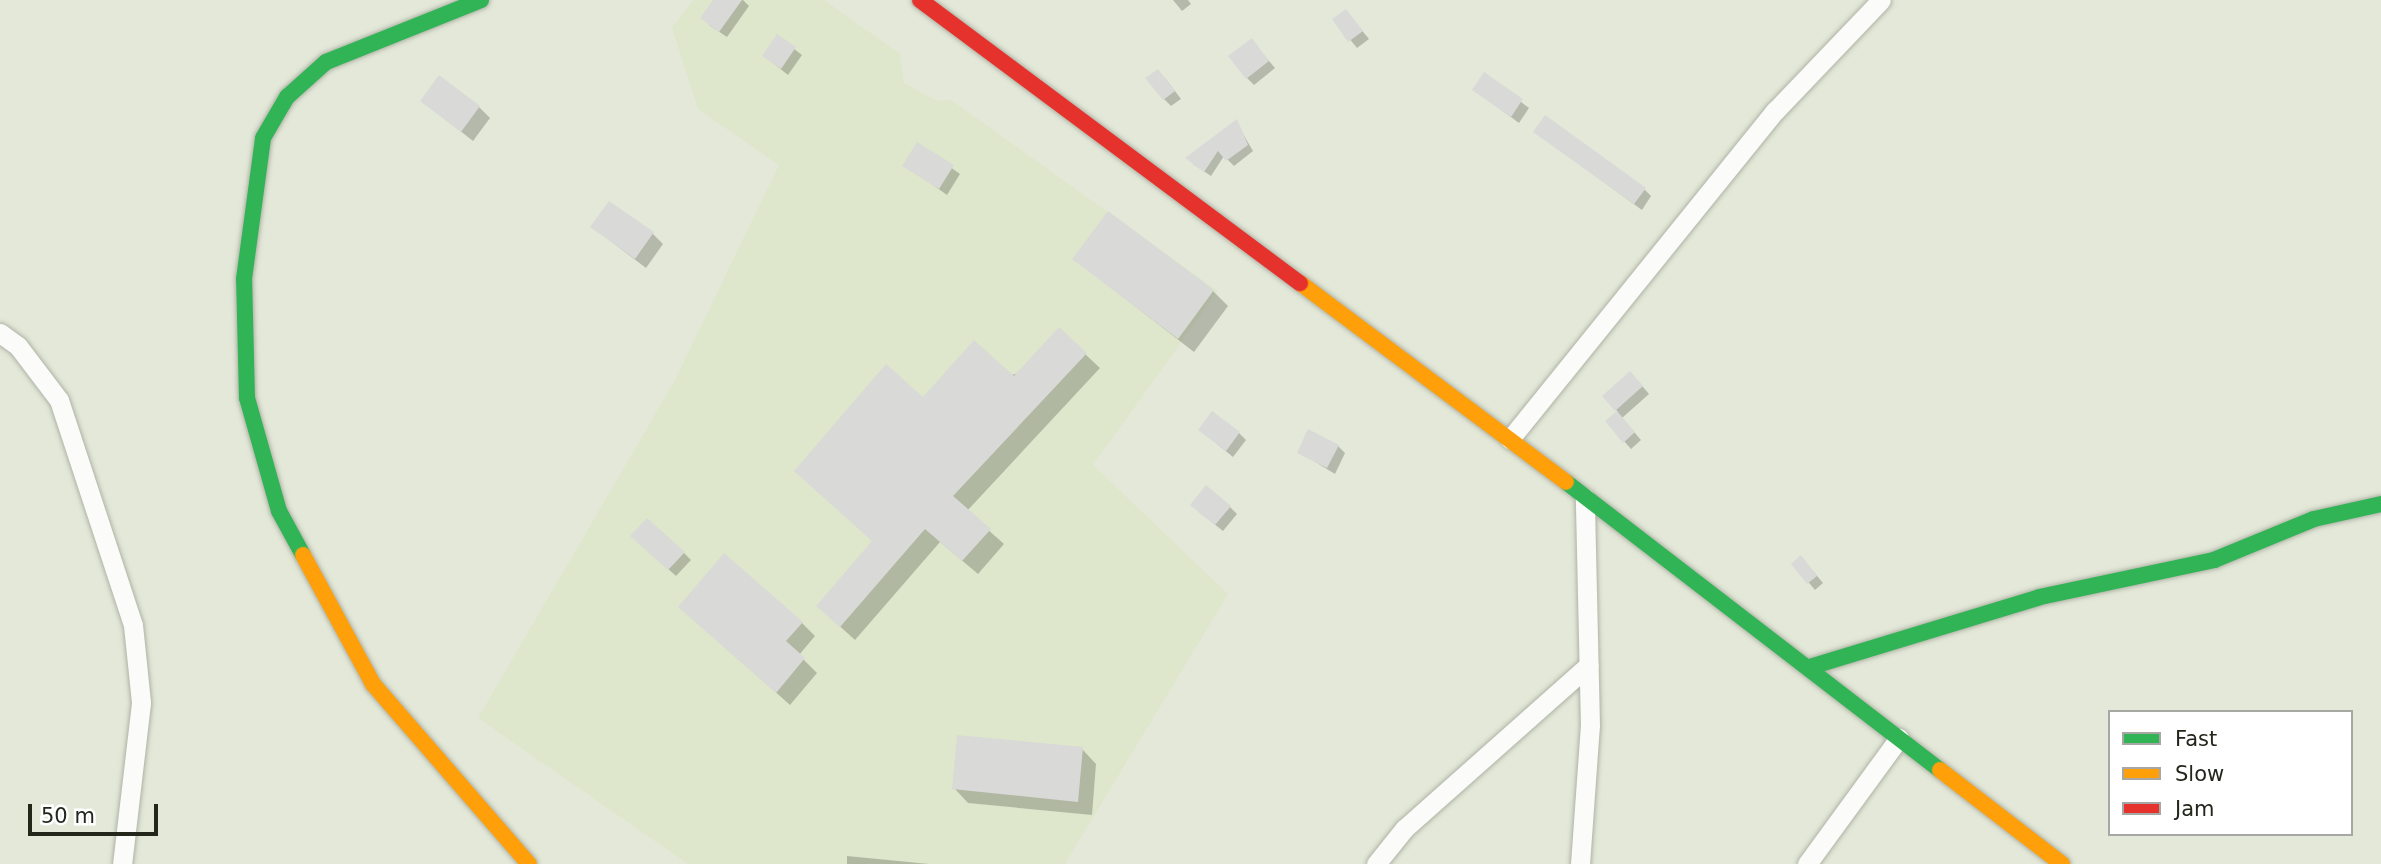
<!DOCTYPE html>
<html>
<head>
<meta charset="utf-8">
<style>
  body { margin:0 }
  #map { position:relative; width:2381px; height:864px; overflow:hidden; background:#e3e8d8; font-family:"DejaVu Sans",sans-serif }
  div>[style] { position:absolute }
  .built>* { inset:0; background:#dee7cb }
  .shadow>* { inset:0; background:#0003 }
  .building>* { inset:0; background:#d9d9d7 }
  .roads { filter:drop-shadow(0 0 2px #afb3a6) drop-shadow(0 0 2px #afb3a6) }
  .street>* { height:19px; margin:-9.5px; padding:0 9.5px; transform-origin:9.5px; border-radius:9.5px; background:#fbfcf9 }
  .fast>* { height:16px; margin:-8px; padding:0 8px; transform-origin:8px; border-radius:8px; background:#30b455 }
  .slow>* { height:16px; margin:-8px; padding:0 8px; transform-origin:8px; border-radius:8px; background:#ff9f0a }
  .jam>* { height:16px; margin:-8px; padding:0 8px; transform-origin:8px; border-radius:8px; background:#e5322d }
  span { translate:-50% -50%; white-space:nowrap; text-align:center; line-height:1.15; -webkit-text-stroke:6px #fff; paint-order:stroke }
  .legend { position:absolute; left:2108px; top:710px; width:245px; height:126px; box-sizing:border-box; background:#fff; border:2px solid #a7a8a4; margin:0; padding:9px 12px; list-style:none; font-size:21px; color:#22261b }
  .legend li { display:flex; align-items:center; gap:14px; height:35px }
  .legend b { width:35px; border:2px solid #a7a8a4 }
  .scale { position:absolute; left:28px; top:804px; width:130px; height:32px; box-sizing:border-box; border:4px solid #22261b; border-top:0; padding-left:9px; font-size:21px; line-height:24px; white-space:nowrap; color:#22261b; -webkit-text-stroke:5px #fff; paint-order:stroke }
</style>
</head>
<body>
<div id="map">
  <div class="built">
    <div style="clip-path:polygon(693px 0,824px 0,900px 54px,904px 83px,937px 101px,951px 100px,1218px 291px,1093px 465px,1228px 594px,1065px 864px,688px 864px,478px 718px,674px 382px,779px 165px,698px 109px,672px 28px)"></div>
  </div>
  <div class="shadow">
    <div style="clip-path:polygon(715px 0,743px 0,749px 6px,727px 37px,709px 25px)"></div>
    <div style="clip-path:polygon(1173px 0,1188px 0,1191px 4px,1182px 11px)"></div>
    <div style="clip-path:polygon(1346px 11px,1369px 39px,1357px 48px,1334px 20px)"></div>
    <div style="clip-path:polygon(777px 36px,802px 55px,788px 75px,764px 56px)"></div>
    <div style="clip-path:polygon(1258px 48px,1275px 68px,1254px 85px,1247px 78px)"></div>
    <div style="clip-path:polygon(1485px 74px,1529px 108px,1519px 123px,1474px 90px)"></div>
    <div style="clip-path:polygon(1165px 78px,1181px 99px,1171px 106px,1164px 99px)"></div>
    <div style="clip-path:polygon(422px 101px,479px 107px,490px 118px,473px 141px)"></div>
    <div style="clip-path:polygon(1236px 122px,1253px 151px,1234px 166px,1224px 156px,1211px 176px,1193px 164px)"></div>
    <div style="clip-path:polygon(1535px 132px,1644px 189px,1651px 196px,1642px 210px)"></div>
    <div style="clip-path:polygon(918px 144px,960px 174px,947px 195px,905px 165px)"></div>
    <div style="clip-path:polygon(592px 227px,652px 233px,663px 244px,646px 268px)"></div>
    <div style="clip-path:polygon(1074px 259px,1213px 291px,1228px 306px,1194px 352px)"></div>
    <div style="clip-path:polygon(1085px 354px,1100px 368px,967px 511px,1004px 544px,978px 574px,940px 542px,855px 640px,833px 620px,874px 542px,924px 400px)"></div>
    <div style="clip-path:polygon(1637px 380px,1649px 394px,1622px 418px,1641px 440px,1631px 449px,1607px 422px,1618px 412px,1604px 396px)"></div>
    <div style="clip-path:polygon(1200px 430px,1239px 433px,1246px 440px,1233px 457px)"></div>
    <div style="clip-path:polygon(1338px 446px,1345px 453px,1335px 474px,1299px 452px)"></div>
    <div style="clip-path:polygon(1230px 507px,1237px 514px,1223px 531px,1199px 512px)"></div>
    <div style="clip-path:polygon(639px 543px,684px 553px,691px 560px,676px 576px)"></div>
    <div style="clip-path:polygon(1793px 564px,1808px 565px,1823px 583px,1815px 590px)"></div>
    <div style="clip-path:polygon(691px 617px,802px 623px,815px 636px,799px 655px,817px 673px,790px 705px)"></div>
    <div style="clip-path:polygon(1082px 749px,1096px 764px,1092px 815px,968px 803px,954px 788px)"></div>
    <div style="clip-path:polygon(847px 856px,929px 864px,847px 864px)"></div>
  </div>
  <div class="building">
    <div style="clip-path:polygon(713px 0,742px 0,719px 32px,700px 18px)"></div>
    <div style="clip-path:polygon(1346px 9px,1363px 31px,1348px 42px,1332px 19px)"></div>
    <div style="clip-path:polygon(777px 34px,796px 47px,781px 69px,762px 56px)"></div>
    <div style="clip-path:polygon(1252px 38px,1269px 61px,1246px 79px,1228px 56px)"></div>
    <div style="clip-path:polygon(1158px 69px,1175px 91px,1163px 100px,1145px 78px)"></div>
    <div style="clip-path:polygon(1484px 72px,1523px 99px,1511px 117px,1472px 90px)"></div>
    <div style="clip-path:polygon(439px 75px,480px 106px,461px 132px,420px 101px)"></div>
    <div style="clip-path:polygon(1545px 115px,1646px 188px,1634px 204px,1533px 132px)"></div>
    <div style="clip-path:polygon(1237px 119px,1248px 145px,1226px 161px,1218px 151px,1204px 172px,1185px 158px)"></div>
    <div style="clip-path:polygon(917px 142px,954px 165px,939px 189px,902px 166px)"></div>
    <div style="clip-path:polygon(609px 201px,654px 232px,635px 259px,590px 227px)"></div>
    <div style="clip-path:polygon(1108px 211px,1214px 290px,1178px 339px,1072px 259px)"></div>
    <div style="clip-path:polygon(1059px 327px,1087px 353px,953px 496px,991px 529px,962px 561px,925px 529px,840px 627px,816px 606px,872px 541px,794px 471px,886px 364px,923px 397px,974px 340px,1014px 376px)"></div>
    <div style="clip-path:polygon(1630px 371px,1643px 386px,1615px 411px,1602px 396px)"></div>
    <div style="clip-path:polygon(1212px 411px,1240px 432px,1226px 451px,1198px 430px)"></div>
    <div style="clip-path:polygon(1617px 411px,1635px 432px,1623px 443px,1605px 421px)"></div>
    <div style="clip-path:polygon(1308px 429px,1339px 445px,1327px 468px,1297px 453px)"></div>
    <div style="clip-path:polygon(1206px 485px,1231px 506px,1215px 525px,1190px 505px)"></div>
    <div style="clip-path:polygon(647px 518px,685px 552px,668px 570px,630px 536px)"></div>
    <div style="clip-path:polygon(724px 553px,803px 622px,786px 641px,805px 658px,776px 693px,678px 607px)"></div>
    <div style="clip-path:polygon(1801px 555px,1817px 576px,1807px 584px,1791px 564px)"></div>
    <div style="clip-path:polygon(957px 735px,1083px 747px,1078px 802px,952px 789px)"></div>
  </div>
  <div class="roads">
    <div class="street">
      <div style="left:0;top:333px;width:22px;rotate:36deg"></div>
      <div style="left:18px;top:346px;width:68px;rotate:52.8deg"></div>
      <div style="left:59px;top:400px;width:237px;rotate:71.8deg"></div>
      <div style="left:133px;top:625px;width:78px;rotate:84.1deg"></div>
      <div style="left:141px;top:703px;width:162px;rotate:96.7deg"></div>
      <div style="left:1510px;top:439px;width:422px;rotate:-51.1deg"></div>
      <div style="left:1775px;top:111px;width:153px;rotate:-46.3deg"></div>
      <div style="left:1376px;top:864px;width:45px;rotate:-51.3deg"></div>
      <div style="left:1404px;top:829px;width:247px;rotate:-41.6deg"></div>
      <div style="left:1580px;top:864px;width:138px;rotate:-85.9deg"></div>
      <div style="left:1590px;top:726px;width:228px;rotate:-91.3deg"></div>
      <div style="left:1807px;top:864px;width:156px;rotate:-53.9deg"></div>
    </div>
    <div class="fast">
      <div style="left:1566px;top:482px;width:472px;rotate:37.6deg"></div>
      <div style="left:303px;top:555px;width:50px;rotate:-118.6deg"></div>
      <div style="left:279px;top:511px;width:117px;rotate:-105.8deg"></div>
      <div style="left:247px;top:398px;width:119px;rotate:-91.4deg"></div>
      <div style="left:244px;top:279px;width:142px;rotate:-82.3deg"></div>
      <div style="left:263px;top:138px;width:48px;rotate:-59.7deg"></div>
      <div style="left:287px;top:97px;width:52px;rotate:-41.9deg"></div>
      <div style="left:326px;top:62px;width:167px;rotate:-21.8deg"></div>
      <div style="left:1810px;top:667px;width:240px;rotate:-16.9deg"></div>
      <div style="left:2040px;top:597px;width:178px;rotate:-12deg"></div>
      <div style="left:2214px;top:560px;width:108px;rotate:-22.3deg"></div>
      <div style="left:2314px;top:519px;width:69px;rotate:-12.6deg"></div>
    </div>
    <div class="slow">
      <div style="left:1300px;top:283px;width:332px;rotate:36.8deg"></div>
      <div style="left:303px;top:555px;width:147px;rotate:61.5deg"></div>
      <div style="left:373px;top:684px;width:238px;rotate:49.1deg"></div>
      <div style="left:1940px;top:770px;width:154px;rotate:37.6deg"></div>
    </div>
    <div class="jam">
      <div style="left:920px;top:0;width:474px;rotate:36.7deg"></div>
    </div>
  </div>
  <ul class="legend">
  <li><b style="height:9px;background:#30b455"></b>Fast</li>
  <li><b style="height:9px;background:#ff9f0a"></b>Slow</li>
  <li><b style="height:9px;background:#e5322d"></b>Jam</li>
  </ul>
  <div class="scale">50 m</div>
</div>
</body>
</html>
